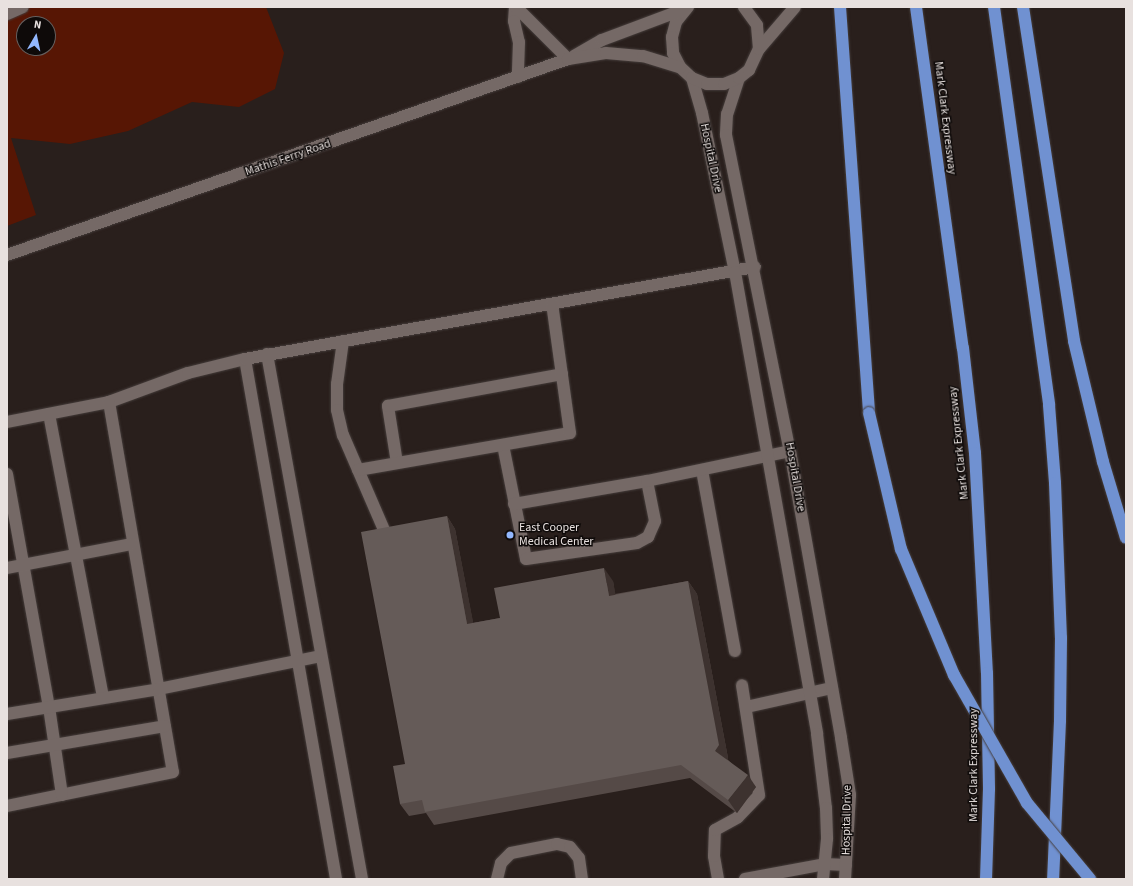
<!DOCTYPE html>
<html>
<head>
<meta charset="utf-8">
<style>
  body { margin:0 }
  #map { position:relative; width:1133px; height:886px; overflow:hidden; background:#291f1c; font-family:"Source Sans 3",sans-serif }
  div>[style] { position:absolute }
  .green>* { inset:0; background:#571604 }
  .roads { filter:drop-shadow(0 0 1px #453d3b) drop-shadow(0 0 1px #453d3b) }
  .service>* { height:12px; margin:-6px; padding:0 6px; transform-origin:6px; border-radius:6px; background:#756966 }
  .tertiary>* { height:12px; margin:-6px; padding:0 6px; transform-origin:6px; border-radius:6px; background:#756966 }
  .secondary>* { height:12px; margin:-6px; padding:0 6px; transform-origin:6px; border-radius:6px; background:#756966 }
  .motorway>* { height:12px; margin:-6px; padding:0 6px; transform-origin:6px; border-radius:6px; background:#7091d1 }
  .bridges { filter:drop-shadow(0 0 1px #453d3b) drop-shadow(0 0 1px #453d3b) }
  .motorway-bridge>* { height:12px; margin:-6px; padding:0 6px; transform-origin:6px; border-radius:6px; background:#7091d1 }
  .wall>* { inset:0; background:#554a47 }
  .shaded-wall>* { inset:0; background:#3d322f }
  .building>* { inset:0; background:#655b58 }
  .dots>* { width:11px; height:11px; translate:-50% -50%; box-sizing:border-box; border:2px solid #0e0a09; border-radius:50% }
  span { translate:-50% -50%; white-space:nowrap; text-align:center; line-height:1.15; -webkit-text-stroke:3px #0e0a09; paint-order:stroke }
  .street-label { font-size:12px; color:#e8e1df }
  .poi-label { font-size:12px; color:#e8e1df }
  .left { translate:0 -50%; text-align:left }
  .frame { position:absolute; inset:0; border:8px solid #e8e1df; pointer-events:none }
  .north { position:absolute; left:16px; top:16px; width:40px; height:40px; box-sizing:border-box; background:#0e0a09; border:1px solid #65605f; border-radius:50%; rotate:9deg; font-size:11px; font-weight:700; line-height:16px; text-align:center; color:#e8e1df }
  .north::after { content:''; display:block; margin:auto; width:14px; height:18px; background:#92b7fd; clip-path:polygon(50% 0,100% 100%,50% 72%,0 100%) }
</style>
</head>
<body>
<div id="map">
  <div class="green">
    <div style="clip-path:polygon(evenodd,7px 7px,266px 7px,284px 53px,275px 89px,239px 107px,192px 102px,128px 131px,70px 144px,11px 138px,36px 215px,7px 226px,7px 7px,24px 24px,48px 24px,48px 48px,24px 48px,24px 24px)"></div>
  </div>
  <div class="roads">
    <div class="service">
      <div style="left:515px;top:7px;width:14px;rotate:94deg"></div>
      <div style="left:514px;top:21px;width:22px;rotate:77deg"></div>
      <div style="left:519px;top:42px;width:35px;rotate:92deg"></div>
      <div style="left:516px;top:7px;width:74px;rotate:45deg"></div>
      <div style="left:7px;top:14px;width:17px;rotate:-24deg"></div>
      <div style="left:343px;top:341px;width:43px;rotate:97.9deg"></div>
      <div style="left:337px;top:384px;width:26px;rotate:90deg"></div>
      <div style="left:337px;top:410px;width:26px;rotate:77deg"></div>
      <div style="left:343px;top:435px;width:106px;rotate:66.6deg"></div>
      <div style="left:267px;top:354px;width:534px;rotate:79.74deg"></div>
      <div style="left:245px;top:359px;width:528px;rotate:80.07deg"></div>
      <div style="left:109px;top:402px;width:84px;rotate:-20.2deg"></div>
      <div style="left:188px;top:373px;width:59px;rotate:-13.8deg"></div>
      <div style="left:245px;top:359px;width:518px;rotate:-10.23deg"></div>
      <div style="left:49px;top:414px;width:289px;rotate:79.2deg"></div>
      <div style="left:7px;top:422px;width:104px;rotate:-11.1deg"></div>
      <div style="left:109px;top:402px;width:375px;rotate:80.2deg"></div>
      <div style="left:173px;top:772px;width:169px;rotate:168.4deg"></div>
      <div style="left:503px;top:445px;width:116px;rotate:78.6deg"></div>
      <div style="left:526px;top:559px;width:112px;rotate:-8.2deg"></div>
      <div style="left:637px;top:543px;width:13px;rotate:-29deg"></div>
      <div style="left:648px;top:537px;width:17px;rotate:-66deg"></div>
      <div style="left:655px;top:521px;width:41px;rotate:-101.3deg"></div>
      <div style="left:397px;top:463px;width:58px;rotate:-99deg"></div>
      <div style="left:388px;top:406px;width:177px;rotate:-10.4deg"></div>
      <div style="left:358px;top:470px;width:215px;rotate:-9.9deg"></div>
      <div style="left:570px;top:433px;width:130px;rotate:-97.9deg"></div>
      <div style="left:702px;top:470px;width:184px;rotate:79.7deg"></div>
      <div style="left:7px;top:474px;width:237px;rotate:79.8deg"></div>
      <div style="left:49px;top:707px;width:89px;rotate:81.6deg"></div>
      <div style="left:514px;top:504px;width:135px;rotate:-9.8deg"></div>
      <div style="left:647px;top:481px;width:146px;rotate:-11.8deg"></div>
      <div style="left:7px;top:568px;width:127px;rotate:-10.9deg"></div>
      <div style="left:746px;top:707px;width:88px;rotate:-12.5deg"></div>
      <div style="left:7px;top:714px;width:154px;rotate:-9.3deg"></div>
      <div style="left:159px;top:689px;width:165px;rotate:-11.5deg"></div>
      <div style="left:7px;top:753px;width:160px;rotate:-9.7deg"></div>
      <div style="left:497px;top:879px;width:16px;rotate:-76deg"></div>
      <div style="left:501px;top:863px;width:14px;rotate:-45deg"></div>
      <div style="left:511px;top:853px;width:47px;rotate:-11.1deg"></div>
      <div style="left:557px;top:844px;width:13px;rotate:13deg"></div>
      <div style="left:570px;top:847px;width:14px;rotate:51deg"></div>
      <div style="left:579px;top:858px;width:21px;rotate:82deg"></div>
      <div style="left:718px;top:879px;width:23px;rotate:-100deg"></div>
      <div style="left:714px;top:856px;width:26px;rotate:-88deg"></div>
      <div style="left:715px;top:830px;width:26px;rotate:-29deg"></div>
      <div style="left:738px;top:817px;width:30px;rotate:-46deg"></div>
      <div style="left:759px;top:795px;width:111px;rotate:-98.8deg"></div>
      <div style="left:745px;top:879px;width:81px;rotate:-10.6deg"></div>
      <div style="left:825px;top:864px;width:21px;rotate:3deg"></div>
    </div>
    <div class="tertiary">
      <div style="left:692px;top:78px;width:36px;rotate:74deg"></div>
      <div style="left:702px;top:113px;width:162px;rotate:78.3deg"></div>
      <div style="left:735px;top:272px;width:469px;rotate:79.9deg"></div>
      <div style="left:817px;top:734px;width:75px;rotate:83.1deg"></div>
      <div style="left:826px;top:808px;width:31px;rotate:88deg"></div>
      <div style="left:827px;top:839px;width:40px;rotate:95.7deg"></div>
      <div style="left:739px;top:78px;width:38px;rotate:108deg"></div>
      <div style="left:727px;top:114px;width:21px;rotate:93deg"></div>
      <div style="left:726px;top:135px;width:322px;rotate:78.6deg"></div>
      <div style="left:790px;top:451px;width:291px;rotate:79.9deg"></div>
      <div style="left:841px;top:738px;width:58px;rotate:81deg"></div>
      <div style="left:850px;top:795px;width:84px;rotate:93.4deg"></div>
    </div>
    <div class="secondary">
      <div style="left:688px;top:7px;width:19px;rotate:129deg"></div>
      <div style="left:676px;top:22px;width:16px;rotate:105deg"></div>
      <div style="left:672px;top:37px;width:16px;rotate:86deg"></div>
      <div style="left:673px;top:53px;width:16px;rotate:63deg"></div>
      <div style="left:680px;top:67px;width:16px;rotate:43deg"></div>
      <div style="left:692px;top:78px;width:16px;rotate:22deg"></div>
      <div style="left:707px;top:84px;width:17px"></div>
      <div style="left:724px;top:84px;width:16px;rotate:-22deg"></div>
      <div style="left:739px;top:78px;width:13px;rotate:-39deg"></div>
      <div style="left:749px;top:70px;width:23px;rotate:-65deg"></div>
      <div style="left:759px;top:49px;width:24px;rotate:-95deg"></div>
      <div style="left:757px;top:25px;width:22px;rotate:-126deg"></div>
      <div style="left:759px;top:49px;width:55px;rotate:-49.4deg"></div>
      <div style="left:574px;top:56px;width:32px;rotate:-30deg"></div>
      <div style="left:602px;top:40px;width:89px;rotate:-20.5deg"></div>
      <div style="left:7px;top:255px;width:594px;rotate:-19.26deg"></div>
      <div style="left:568px;top:59px;width:38px;rotate:-9deg"></div>
      <div style="left:606px;top:53px;width:37px;rotate:5deg"></div>
      <div style="left:643px;top:56px;width:39px;rotate:17deg"></div>
    </div>
    <div class="motorway">
      <div style="left:840px;top:7px;width:407px;rotate:85.9deg"></div>
      <div style="left:916px;top:7px;width:344px;rotate:82.2deg"></div>
      <div style="left:963px;top:348px;width:106px;rotate:83.5deg"></div>
      <div style="left:975px;top:453px;width:220px;rotate:86.9deg"></div>
      <div style="left:987px;top:673px;width:116px;rotate:89deg"></div>
      <div style="left:989px;top:789px;width:90px;rotate:91.9deg"></div>
      <div style="left:994px;top:7px;width:402px;rotate:82.1deg"></div>
      <div style="left:1049px;top:405px;width:78px;rotate:85.6deg"></div>
      <div style="left:1055px;top:483px;width:155px;rotate:87.8deg"></div>
      <div style="left:1061px;top:638px;width:83px;rotate:90.7deg"></div>
      <div style="left:1060px;top:721px;width:158px;rotate:92.5deg"></div>
      <div style="left:1023px;top:7px;width:338px;rotate:81.3deg"></div>
      <div style="left:1074px;top:341px;width:124px;rotate:76.5deg"></div>
      <div style="left:1103px;top:462px;width:79px;rotate:73.2deg"></div>
    </div>
  </div>
  <div class="bridges">
    <div class="motorway-bridge">
      <div style="left:869px;top:413px;width:140px;rotate:76.8deg"></div>
      <div style="left:901px;top:549px;width:137px;rotate:67.2deg"></div>
      <div style="left:954px;top:675px;width:147px;rotate:60.3deg"></div>
      <div style="left:1027px;top:803px;width:99px;rotate:50.3deg"></div>
    </div>
  </div>
  <div class="wall">
    <div style="clip-path:polygon(447px 516px,455px 529px,473px 623px,500px 618px,613px 581px,615px 594px,688px 581px,697px 594px,728px 758px,727px 759px,756px 787px,737px 813px,690px 778px,434px 825px,426px 813px,409px 816px,400px 804px,405px 764px)"></div>
  </div>
  <div class="shaded-wall">
    <div style="clip-path:polygon(447px 516px,455px 529px,476px 637px,467px 624px)"></div>
    <div style="clip-path:polygon(604px 568px,613px 581px,618px 608px,609px 596px)"></div>
    <div style="clip-path:polygon(688px 581px,697px 594px,728px 758px,724px 763px,715px 751px)"></div>
    <div style="clip-path:polygon(748px 775px,756px 787px,737px 813px,728px 800px)"></div>
  </div>
  <div class="building">
    <div style="clip-path:polygon(447px 516px,467px 624px,500px 618px,494px 588px,604px 568px,609px 596px,688px 581px,719px 745px,715px 751px,748px 775px,728px 800px,681px 765px,425px 812px,422px 800px,400px 804px,393px 766px,405px 764px,361px 532px)"></div>
  </div>
  <div class="dots">
    <div style="left:510px;top:535px;background:#92b7fd"></div>
  </div>
  <div class="street-label">
    <span style="left:945px;top:118px;rotate:83deg">Mark Clark Expressway</span>
    <span style="left:288px;top:158px;rotate:-19deg">Mathis Ferry Road</span>
    <span style="left:711px;top:158px;rotate:78deg">Hospital Drive</span>
    <span style="left:959px;top:443px;rotate:-96deg">Mark Clark Expressway</span>
    <span style="left:795px;top:477px;rotate:80deg">Hospital Drive</span>
    <span style="left:974px;top:765px;rotate:-90deg">Mark Clark Expressway</span>
    <span style="left:847px;top:820px;rotate:-89deg">Hospital Drive</span>
  </div>
  <div class="poi-label">
    <span class="left" style="left:519px;top:535px">East Cooper<br>Medical Center</span>
  </div>
  <div class="frame"></div>
  <div class="north">N</div>
</div>
</body>
</html>
